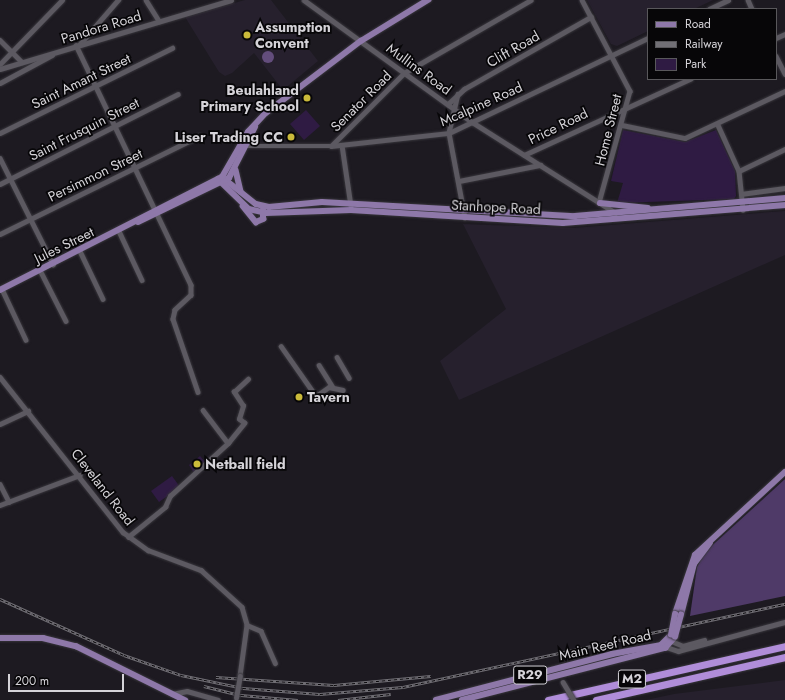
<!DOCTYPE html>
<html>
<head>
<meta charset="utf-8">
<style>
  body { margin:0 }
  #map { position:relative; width:785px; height:700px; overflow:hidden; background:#1d1a21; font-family:Jost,sans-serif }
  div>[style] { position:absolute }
  .built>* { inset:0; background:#26202d }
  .green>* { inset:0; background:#2f1b43 }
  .forest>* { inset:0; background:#4f3a68 }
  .water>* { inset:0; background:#634d7c }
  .round { border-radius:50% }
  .roads { filter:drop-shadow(0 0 1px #38363c) drop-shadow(0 0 1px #38363c) }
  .minor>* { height:4.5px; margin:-2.25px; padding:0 2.25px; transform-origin:2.25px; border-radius:2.25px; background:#5c5961 }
  .major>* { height:5.5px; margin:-2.75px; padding:0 2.75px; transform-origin:2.75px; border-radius:2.75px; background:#8e78a9 }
  .highway>* { height:7px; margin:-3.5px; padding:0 3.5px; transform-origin:3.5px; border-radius:3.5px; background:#b08dd9 }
  .rail>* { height:2.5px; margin-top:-1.25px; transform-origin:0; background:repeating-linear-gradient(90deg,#070608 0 3px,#727076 0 6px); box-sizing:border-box; border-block:1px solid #727076 }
  .bridges { filter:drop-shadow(0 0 1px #38363c) drop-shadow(0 0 1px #38363c) }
  .minor-bridge>* { height:4.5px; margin:-2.25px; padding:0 2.25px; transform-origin:2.25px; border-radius:2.25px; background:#5c5961 }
  .major-bridge>* { height:5.5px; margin:-2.75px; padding:0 2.75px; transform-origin:2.75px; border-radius:2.75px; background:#8e78a9 }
  .dots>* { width:11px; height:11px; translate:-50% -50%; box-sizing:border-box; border:2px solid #070608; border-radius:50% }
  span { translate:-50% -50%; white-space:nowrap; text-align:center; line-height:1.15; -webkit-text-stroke:3.5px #070608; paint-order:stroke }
  .shield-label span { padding:1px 3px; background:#070608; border:1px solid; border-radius:3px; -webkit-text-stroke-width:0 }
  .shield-label { font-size:13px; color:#d5d3d8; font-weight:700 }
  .street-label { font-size:14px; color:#d5d3d8 }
  .poi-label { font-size:14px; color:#d5d3d8; font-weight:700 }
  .left { translate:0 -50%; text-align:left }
  .right { translate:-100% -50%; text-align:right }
  .legend { position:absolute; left:647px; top:8px; width:130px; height:72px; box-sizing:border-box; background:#070608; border:1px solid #59585b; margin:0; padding:5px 7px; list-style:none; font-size:12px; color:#d5d3d8 }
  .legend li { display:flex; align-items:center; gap:8px; height:20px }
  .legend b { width:20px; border:1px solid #59585b }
  .scale { position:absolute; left:8px; top:674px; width:116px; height:18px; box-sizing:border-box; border:2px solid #d5d3d8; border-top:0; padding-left:5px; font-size:12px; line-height:14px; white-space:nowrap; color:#d5d3d8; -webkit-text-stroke:3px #070608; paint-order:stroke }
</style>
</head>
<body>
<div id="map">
  <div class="built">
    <div style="clip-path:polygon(245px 0,271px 0,318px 61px,283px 90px,254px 53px,232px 73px,225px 76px,219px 72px,185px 17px)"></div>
    <div style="clip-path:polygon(587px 0,713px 0,694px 9px,648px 9px,648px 31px,617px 46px,611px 44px)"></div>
    <div style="clip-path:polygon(785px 211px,785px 255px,459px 400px,440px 361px,506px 309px,463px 224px,574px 228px)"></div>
    <div style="clip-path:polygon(785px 680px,785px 700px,646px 700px,674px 694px)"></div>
  </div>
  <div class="green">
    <div style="clip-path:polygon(306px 110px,320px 126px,304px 140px,290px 124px)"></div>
    <div style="clip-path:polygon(623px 130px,685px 142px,716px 130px,735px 171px,736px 196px,734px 199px,617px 203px,623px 183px,611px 181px)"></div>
    <div style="clip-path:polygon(200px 456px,206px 463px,194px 473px,189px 465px)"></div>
    <div style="clip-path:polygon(172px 476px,180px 487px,159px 502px,151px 491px)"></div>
  </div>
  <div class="forest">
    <div style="clip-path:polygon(785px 479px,785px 596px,690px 616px,697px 567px,705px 552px)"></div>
  </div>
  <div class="water">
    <div class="round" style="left:262px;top:51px;width:12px;height:12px"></div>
  </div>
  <div class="roads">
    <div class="minor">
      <div style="left:146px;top:0;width:25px;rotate:58deg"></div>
      <div style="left:304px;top:0;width:208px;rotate:36deg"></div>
      <div style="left:472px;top:122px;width:170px;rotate:32.3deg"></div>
      <div style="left:582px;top:0;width:103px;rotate:62.2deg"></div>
      <div style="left:630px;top:91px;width:116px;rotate:105.5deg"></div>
      <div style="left:748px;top:0;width:10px;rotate:66deg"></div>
      <div style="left:709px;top:9px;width:21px;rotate:-25deg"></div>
      <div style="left:776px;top:38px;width:10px;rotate:-24deg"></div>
      <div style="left:0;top:40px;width:31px;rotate:45deg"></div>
      <div style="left:76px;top:45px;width:266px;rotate:64.4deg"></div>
      <div style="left:191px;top:285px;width:10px;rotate:90deg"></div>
      <div style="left:191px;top:295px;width:22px;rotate:137deg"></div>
      <div style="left:175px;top:310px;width:9px;rotate:103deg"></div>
      <div style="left:173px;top:319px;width:77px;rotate:71.1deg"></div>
      <div style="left:79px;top:45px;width:60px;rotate:-49.1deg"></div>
      <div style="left:776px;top:56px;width:20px;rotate:63deg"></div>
      <div style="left:0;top:64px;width:89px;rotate:-45.9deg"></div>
      <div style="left:0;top:69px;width:241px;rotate:-16.6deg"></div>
      <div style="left:0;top:83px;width:59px;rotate:-28.3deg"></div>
      <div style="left:458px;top:94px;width:40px;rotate:103deg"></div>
      <div style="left:449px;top:133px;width:86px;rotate:79.3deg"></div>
      <div style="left:448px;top:104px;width:22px;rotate:-43deg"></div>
      <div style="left:464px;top:89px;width:146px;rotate:-29.6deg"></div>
      <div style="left:622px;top:125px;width:64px;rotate:11.7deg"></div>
      <div style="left:685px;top:138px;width:110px;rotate:-25.2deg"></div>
      <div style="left:718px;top:125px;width:51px;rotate:65.5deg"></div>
      <div style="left:739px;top:171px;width:39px;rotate:84deg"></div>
      <div style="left:0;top:133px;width:192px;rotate:-26.3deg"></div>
      <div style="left:342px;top:145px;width:62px;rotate:81.6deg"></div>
      <div style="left:242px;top:146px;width:89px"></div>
      <div style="left:331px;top:146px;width:119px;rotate:-6.3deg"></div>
      <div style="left:449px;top:133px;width:221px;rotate:-25.5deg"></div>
      <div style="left:331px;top:146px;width:103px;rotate:-45deg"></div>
      <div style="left:404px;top:73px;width:146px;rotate:-29.9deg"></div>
      <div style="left:524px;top:155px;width:183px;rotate:-24.6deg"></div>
      <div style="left:0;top:158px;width:119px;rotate:63.4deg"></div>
      <div style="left:739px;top:171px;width:51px;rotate:-25.6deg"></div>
      <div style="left:459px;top:181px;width:83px;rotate:-11.2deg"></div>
      <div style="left:0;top:184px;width:199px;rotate:-26.8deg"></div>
      <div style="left:741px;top:194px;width:44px;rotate:-7.8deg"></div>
      <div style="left:119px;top:231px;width:54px;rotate:64.9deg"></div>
      <div style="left:0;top:234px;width:222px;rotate:-26.2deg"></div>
      <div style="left:80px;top:251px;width:53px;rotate:64.4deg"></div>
      <div style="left:40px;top:270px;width:57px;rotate:63deg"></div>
      <div style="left:2px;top:289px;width:56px;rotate:64.8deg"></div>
      <div style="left:281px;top:346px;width:61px;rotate:55deg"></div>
      <div style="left:316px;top:396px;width:16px;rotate:-35deg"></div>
      <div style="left:329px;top:387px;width:14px;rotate:12deg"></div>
      <div style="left:337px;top:357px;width:24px;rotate:60deg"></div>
      <div style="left:319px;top:365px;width:26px;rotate:58deg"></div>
      <div style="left:0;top:377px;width:198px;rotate:51.6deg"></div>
      <div style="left:123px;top:532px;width:31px;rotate:36deg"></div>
      <div style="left:148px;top:550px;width:57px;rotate:20.7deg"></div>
      <div style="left:201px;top:570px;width:55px;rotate:42.1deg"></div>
      <div style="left:242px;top:607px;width:19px;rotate:74deg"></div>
      <div style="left:247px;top:625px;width:51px;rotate:97.8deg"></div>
      <div style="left:203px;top:410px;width:41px;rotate:52.9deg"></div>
      <div style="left:0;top:424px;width:31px;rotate:-25deg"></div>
      <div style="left:0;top:484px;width:20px;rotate:63deg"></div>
      <div style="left:0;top:505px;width:85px;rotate:-20.6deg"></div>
      <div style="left:128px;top:537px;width:48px;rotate:-39deg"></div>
      <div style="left:165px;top:507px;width:12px;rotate:-66deg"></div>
      <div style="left:170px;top:496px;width:79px;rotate:-42.4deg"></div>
      <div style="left:228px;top:443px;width:26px;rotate:-51deg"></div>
      <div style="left:244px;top:423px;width:6px;rotate:-141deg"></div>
      <div style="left:239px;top:419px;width:14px;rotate:-73deg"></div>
      <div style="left:243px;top:406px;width:17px;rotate:-123deg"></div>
      <div style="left:234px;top:392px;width:19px;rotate:-43deg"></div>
      <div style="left:247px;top:625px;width:15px;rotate:23deg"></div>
      <div style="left:261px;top:631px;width:35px;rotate:66deg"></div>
      <div style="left:669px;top:640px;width:15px;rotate:23deg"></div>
      <div style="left:683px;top:646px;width:22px;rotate:-16deg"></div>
      <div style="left:663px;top:646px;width:16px;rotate:18deg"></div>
      <div style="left:678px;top:651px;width:111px;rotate:-15.2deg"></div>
      <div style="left:172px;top:694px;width:15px;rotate:-11deg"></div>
      <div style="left:187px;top:691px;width:32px;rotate:16deg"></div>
    </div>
    <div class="major">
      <div style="left:236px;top:170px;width:22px;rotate:77deg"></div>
      <div style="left:222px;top:177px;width:43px;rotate:38.5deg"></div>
      <div style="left:256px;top:204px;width:13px;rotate:13deg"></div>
      <div style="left:269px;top:207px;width:53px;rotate:-5.4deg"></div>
      <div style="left:322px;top:202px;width:253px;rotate:3.2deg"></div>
      <div style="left:575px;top:216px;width:211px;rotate:-4.9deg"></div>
      <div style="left:218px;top:179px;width:43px;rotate:44.1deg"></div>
      <div style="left:249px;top:209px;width:17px;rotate:13deg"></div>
      <div style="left:266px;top:213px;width:85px;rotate:-2deg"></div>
      <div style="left:351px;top:210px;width:212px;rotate:3.5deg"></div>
      <div style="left:563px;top:223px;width:223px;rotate:-4.6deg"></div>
      <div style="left:600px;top:203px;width:48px;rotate:5.9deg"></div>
      <div style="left:243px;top:206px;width:21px;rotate:51deg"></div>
      <div style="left:256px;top:222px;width:8px;rotate:-23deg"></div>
      <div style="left:263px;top:219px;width:9px;rotate:-90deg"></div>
      <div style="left:138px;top:222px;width:101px;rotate:-25.8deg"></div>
      <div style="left:229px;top:178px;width:57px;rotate:-63deg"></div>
      <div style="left:0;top:290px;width:249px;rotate:-27deg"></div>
      <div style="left:222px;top:177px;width:52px;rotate:-60deg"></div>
      <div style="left:248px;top:132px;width:26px;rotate:-47deg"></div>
      <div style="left:266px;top:113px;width:119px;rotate:-37.2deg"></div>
      <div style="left:361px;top:41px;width:79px;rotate:-31.5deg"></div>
      <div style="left:675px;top:614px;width:62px;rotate:-71.3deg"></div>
      <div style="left:695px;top:555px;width:122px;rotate:-42.7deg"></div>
      <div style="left:681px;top:615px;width:53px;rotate:-75.7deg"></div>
      <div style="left:694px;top:564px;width:26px;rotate:-53deg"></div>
      <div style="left:0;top:638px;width:43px"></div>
      <div style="left:43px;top:638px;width:34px;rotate:14deg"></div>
      <div style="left:76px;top:646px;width:122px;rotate:26.4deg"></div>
      <div style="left:436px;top:700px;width:182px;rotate:-14.6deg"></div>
      <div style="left:612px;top:654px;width:50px;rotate:-10.4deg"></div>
      <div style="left:661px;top:645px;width:14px;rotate:-45deg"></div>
      <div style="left:462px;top:700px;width:210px;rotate:-14.4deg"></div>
      <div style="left:665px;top:648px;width:15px;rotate:-48deg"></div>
    </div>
    <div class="highway">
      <div style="left:548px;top:700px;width:243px;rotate:-12.8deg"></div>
      <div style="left:596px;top:700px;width:194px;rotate:-12.8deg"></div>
    </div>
  </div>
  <div class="rail">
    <div style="left:0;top:599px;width:136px;rotate:24.3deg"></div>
    <div style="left:124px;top:655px;width:60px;rotate:19.3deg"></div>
    <div style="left:181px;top:675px;width:63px;rotate:11.8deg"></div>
    <div style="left:243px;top:688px;width:77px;rotate:4.5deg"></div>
    <div style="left:320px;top:694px;width:83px;rotate:-4.8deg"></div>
    <div style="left:403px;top:687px;width:391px;rotate:-12.3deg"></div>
    <div style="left:216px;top:677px;width:118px;rotate:3.9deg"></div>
    <div style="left:334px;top:685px;width:97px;rotate:-5.3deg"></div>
    <div style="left:204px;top:686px;width:38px;rotate:14deg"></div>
    <div style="left:241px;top:695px;width:57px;rotate:5deg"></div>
    <div style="left:338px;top:700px;width:53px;rotate:-6.5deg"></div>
  </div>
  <div class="bridges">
    <div class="minor-bridge">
      <div style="left:563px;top:682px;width:21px;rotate:59deg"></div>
      <div style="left:236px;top:698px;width:22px;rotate:-80deg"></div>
    </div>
    <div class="major-bridge">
      <div style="left:671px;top:635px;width:21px;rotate:-79deg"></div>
      <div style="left:675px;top:637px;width:23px;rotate:-75deg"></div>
    </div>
  </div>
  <div class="dots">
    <div style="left:247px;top:35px;background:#caba3a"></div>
    <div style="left:307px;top:98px;background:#caba3a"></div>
    <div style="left:291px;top:137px;background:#caba3a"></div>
    <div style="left:299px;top:397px;background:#caba3a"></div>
    <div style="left:197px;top:464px;background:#caba3a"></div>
  </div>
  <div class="shield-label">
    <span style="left:530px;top:675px">R29</span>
    <span style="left:632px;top:679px">M2</span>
  </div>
  <div class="street-label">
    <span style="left:101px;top:27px;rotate:-17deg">Pandora Road</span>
    <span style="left:513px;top:49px;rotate:-30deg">Clift Road</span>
    <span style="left:419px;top:69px;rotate:36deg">Mullins Road</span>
    <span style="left:81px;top:81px;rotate:-26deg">Saint Amant Street</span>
    <span style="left:361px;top:101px;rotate:-45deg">Senator Road</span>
    <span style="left:481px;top:104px;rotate:-24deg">Mcalpine Road</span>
    <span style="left:558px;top:126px;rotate:-26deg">Price Road</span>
    <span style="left:84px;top:129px;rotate:-27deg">Saint Frusquin Street</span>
    <span style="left:608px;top:130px;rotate:-76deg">Home Street</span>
    <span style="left:95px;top:175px;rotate:-26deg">Persimmon Street</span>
    <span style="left:496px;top:207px;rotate:3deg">Stanhope Road</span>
    <span style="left:64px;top:245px;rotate:-26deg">Jules Street</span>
    <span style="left:103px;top:487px;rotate:52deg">Cleveland Road</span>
    <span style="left:605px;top:645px;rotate:-13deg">Main Reef Road</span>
  </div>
  <div class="poi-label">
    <span class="left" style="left:255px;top:35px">Assumption<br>Convent</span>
    <span class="right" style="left:299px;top:98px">Beulahland<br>Primary School</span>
    <span class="right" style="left:283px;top:137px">Liser Trading CC</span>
    <span class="left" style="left:307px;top:397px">Tavern</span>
    <span class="left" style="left:205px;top:464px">Netball field</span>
  </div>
  <ul class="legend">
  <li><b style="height:5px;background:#8e78a9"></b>Road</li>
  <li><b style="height:5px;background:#727076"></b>Railway</li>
  <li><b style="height:11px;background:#2f1b43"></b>Park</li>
  </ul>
  <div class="scale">200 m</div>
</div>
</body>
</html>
